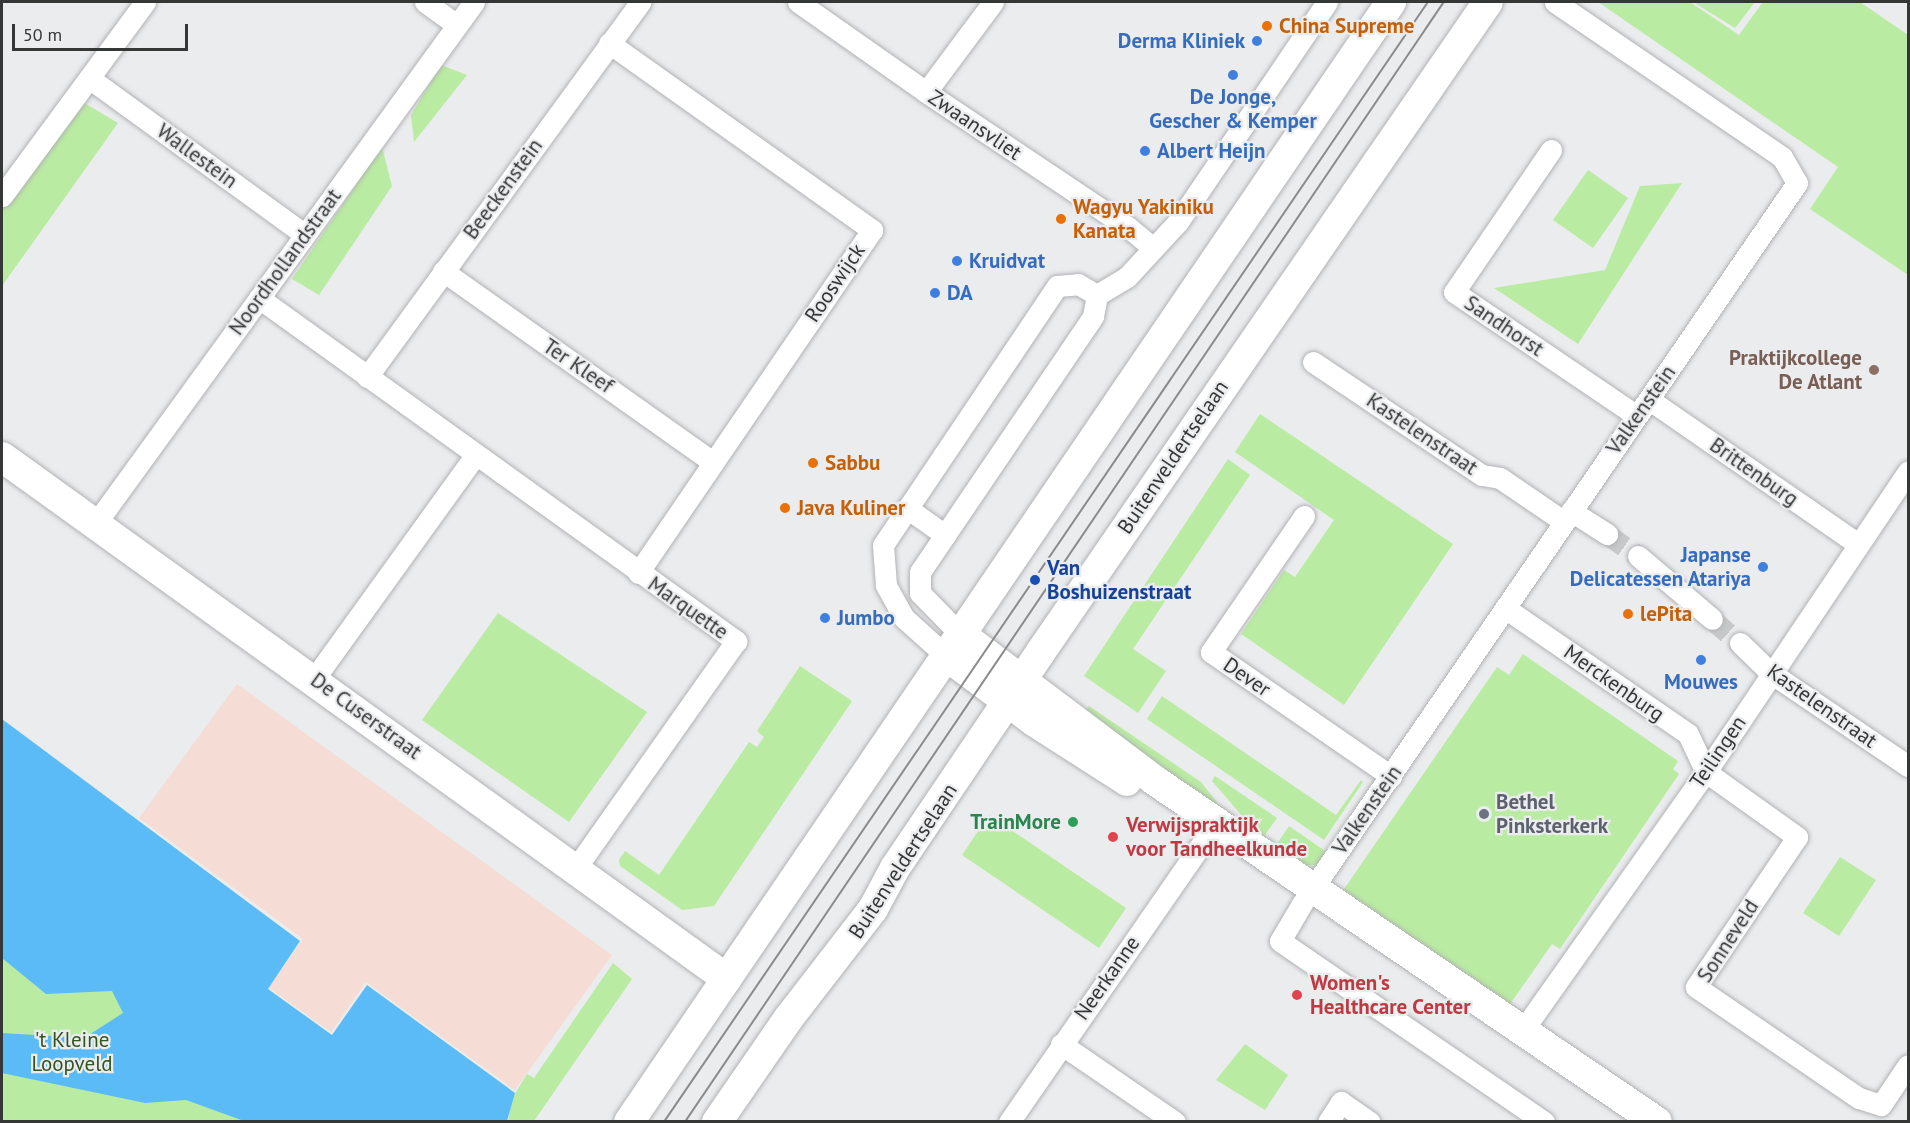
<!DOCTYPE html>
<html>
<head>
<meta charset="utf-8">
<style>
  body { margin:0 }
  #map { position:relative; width:1910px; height:1123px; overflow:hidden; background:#ebecee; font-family:"PT Sans",sans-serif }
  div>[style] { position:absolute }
  .education>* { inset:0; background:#f5dcd4 }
  .green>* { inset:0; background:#baeba2 }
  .water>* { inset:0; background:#5bbbf6 }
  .street-tunnel>* { height:21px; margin-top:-10.5px; transform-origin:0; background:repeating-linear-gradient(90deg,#c7c8c9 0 21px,transparent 0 31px) }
  .roads { filter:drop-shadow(0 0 2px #b1b2b4) drop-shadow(0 0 2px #b1b2b4) }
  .street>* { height:21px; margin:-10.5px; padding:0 10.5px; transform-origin:10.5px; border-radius:10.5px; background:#fff }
  .secondary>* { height:30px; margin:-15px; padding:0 15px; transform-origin:15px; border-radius:15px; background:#fff }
  .tram>* { height:1.5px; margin:-0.75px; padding:0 0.75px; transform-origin:0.75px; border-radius:0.75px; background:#8a8b8c }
  .dots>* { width:16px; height:16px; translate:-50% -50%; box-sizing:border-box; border:3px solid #ebecee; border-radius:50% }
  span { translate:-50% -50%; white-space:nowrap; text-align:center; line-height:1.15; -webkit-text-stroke:4.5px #ebecee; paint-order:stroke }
  .food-label { font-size:21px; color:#c56008; font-weight:700 }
  .left { translate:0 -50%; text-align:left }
  .shop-label { font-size:21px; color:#366cbe; font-weight:700 }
  .right { translate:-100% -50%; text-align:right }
  .street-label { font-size:21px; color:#353636 }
  .education-label { font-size:21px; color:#785e54; font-weight:700 }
  .transit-label { font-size:21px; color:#164399; font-weight:700 }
  .worship-label { font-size:21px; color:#5b616d; font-weight:700 }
  .leisure-label { font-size:21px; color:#27864d; font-weight:700 }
  .health-label { font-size:21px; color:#be3a42; font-weight:700 }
  .park-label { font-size:21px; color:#31551d }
  .frame { position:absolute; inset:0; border:3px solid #353636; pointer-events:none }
  .scale { position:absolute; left:12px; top:24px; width:176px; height:27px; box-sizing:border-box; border:3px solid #353636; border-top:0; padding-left:8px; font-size:18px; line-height:21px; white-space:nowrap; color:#353636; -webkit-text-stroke:4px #ebecee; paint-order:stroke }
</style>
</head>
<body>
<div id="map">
  <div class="education">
    <div style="clip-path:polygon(237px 684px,612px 955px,515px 1090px,366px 982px,331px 1032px,269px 988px,303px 939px,139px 818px)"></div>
  </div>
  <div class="green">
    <div style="clip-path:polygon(1598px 2px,1690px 2px,1739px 35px,1763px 2px,1860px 2px,1908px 35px,1908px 275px,1810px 209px,1838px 167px)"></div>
    <div style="clip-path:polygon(1693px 2px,1755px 2px,1735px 28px)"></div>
    <div style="clip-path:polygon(441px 65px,467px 75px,414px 142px,411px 115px)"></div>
    <div style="clip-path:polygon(72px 104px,86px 104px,118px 123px,2px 286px,2px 198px)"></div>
    <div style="clip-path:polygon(382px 147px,392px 186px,319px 295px,292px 279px)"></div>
    <div style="clip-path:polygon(1588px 170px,1628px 198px,1593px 248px,1553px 220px)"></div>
    <div style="clip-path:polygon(1682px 183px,1578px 344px,1494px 288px,1605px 270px,1640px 186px)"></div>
    <div style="clip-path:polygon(1260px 414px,1453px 544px,1344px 705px,1241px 634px,1284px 570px,1295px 577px,1334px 520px,1235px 452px)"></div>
    <div style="clip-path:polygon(1228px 459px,1250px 475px,1133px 649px,1166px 671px,1138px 713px,1084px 676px)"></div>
    <div style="clip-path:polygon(498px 613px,647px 712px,569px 822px,422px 720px)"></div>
    <div style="clip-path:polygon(1523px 654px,1678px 761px,1673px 769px,1679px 774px,1560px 949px,1552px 944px,1506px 1010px,1340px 895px,1497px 667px,1509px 675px)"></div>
    <div style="clip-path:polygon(800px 666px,852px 701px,714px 906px,682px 910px,620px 866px,619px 860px,625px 851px,659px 875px,749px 742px,757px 747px,764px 737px,757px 731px)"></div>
    <div style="clip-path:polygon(1162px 696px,1336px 815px,1361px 780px,1363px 782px,1324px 840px,1147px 719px)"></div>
    <div style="clip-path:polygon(1089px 706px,1201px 782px,1227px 815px,1155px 766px,1085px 711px)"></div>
    <div style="clip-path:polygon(1215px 776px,1277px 818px,1262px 839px,1212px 781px)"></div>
    <div style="clip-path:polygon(989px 815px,1126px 908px,1099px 948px,962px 855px)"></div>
    <div style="clip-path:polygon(1289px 826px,1328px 853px,1316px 865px,1306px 865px,1275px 847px)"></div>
    <div style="clip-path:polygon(1840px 857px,1876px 880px,1839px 936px,1803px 913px)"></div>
    <div style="clip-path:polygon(2px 942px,104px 968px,299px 1121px,2px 1121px)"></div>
    <div style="clip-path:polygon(613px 963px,632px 979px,534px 1121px,508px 1122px,511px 1100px,527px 1074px,534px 1078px)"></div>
    <div style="clip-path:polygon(1245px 1044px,1288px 1075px,1265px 1110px,1216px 1080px)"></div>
  </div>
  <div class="water">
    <div style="clip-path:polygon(2px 719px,300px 941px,268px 989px,332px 1035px,367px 985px,515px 1093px,507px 1121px,244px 1121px,186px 1100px,145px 1103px,2px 1073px,2px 1033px,84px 1038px,123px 1013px,112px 991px,46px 994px,2px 958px)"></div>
  </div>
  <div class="street-tunnel">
    <div style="left:1607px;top:534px;width:38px;rotate:35deg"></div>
    <div style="left:1712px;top:619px;width:37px;rotate:41deg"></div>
  </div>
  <div class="roads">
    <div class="street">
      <div style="left:425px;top:2px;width:39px;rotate:36deg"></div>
      <div style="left:798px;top:2px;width:156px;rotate:35.1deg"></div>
      <div style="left:926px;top:92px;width:243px;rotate:33.8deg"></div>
      <div style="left:1128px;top:227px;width:33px;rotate:40deg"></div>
      <div style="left:609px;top:43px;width:323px;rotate:35.4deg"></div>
      <div style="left:872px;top:230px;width:415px;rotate:124.3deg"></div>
      <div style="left:89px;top:78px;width:266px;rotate:36deg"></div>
      <div style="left:926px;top:92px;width:112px;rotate:-53.3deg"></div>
      <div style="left:1551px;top:150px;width:172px;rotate:124.3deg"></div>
      <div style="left:1454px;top:292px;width:220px;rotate:34.1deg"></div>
      <div style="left:2px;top:196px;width:241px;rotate:-53.6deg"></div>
      <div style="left:443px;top:271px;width:331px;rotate:35.3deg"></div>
      <div style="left:1097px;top:295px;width:35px;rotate:-31deg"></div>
      <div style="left:1127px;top:277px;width:75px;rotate:-47.2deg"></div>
      <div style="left:1178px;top:222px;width:266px;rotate:-55.9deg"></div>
      <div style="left:259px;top:298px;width:588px;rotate:35.72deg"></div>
      <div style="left:736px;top:641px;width:278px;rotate:125.2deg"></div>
      <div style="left:1313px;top:362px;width:203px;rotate:33.8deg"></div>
      <div style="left:1482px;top:475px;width:18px;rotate:9deg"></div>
      <div style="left:1500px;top:478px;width:76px;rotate:34.3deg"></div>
      <div style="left:367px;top:377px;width:464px;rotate:-53.9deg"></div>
      <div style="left:1650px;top:400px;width:253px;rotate:34.7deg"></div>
      <div style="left:907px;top:508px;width:47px;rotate:35.4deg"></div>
      <div style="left:1571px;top:511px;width:43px;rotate:32.6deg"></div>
      <div style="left:1304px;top:516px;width:165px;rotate:124.4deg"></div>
      <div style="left:1211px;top:652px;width:219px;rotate:34.6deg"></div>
      <div style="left:96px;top:523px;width:644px;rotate:-54.04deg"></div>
      <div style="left:1638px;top:556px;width:97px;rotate:40.4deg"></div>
      <div style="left:1505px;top:608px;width:222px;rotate:34.5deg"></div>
      <div style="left:1688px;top:734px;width:42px;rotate:64.7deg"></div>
      <div style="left:1706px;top:772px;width:112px;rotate:35.5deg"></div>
      <div style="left:1797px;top:837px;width:181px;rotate:124deg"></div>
      <div style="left:1696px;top:987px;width:197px;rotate:34.3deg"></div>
      <div style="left:1859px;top:1098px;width:23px;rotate:18deg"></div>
      <div style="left:1881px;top:1105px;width:48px;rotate:-56deg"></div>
      <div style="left:959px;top:633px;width:56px;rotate:-134.3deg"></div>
      <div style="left:920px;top:593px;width:21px;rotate:-90deg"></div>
      <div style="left:920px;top:572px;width:309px;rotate:-55.9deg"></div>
      <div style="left:1093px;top:316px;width:21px;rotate:-79deg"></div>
      <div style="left:1740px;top:643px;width:43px;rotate:44.1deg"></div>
      <div style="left:1771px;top:673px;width:166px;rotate:34.2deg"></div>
      <div style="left:944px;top:654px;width:54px;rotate:-138deg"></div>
      <div style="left:904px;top:618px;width:38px;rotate:-119deg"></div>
      <div style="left:886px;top:585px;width:40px;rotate:-94.3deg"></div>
      <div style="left:883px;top:545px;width:312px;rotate:-56.1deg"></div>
      <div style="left:1057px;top:286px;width:21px;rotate:-5deg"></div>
      <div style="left:1078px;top:284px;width:22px;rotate:30deg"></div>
      <div style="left:314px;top:679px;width:275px;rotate:-54.2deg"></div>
      <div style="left:1313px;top:888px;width:855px;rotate:-55.53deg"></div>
      <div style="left:1797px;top:183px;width:30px;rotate:-120deg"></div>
      <div style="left:1782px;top:157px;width:275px;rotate:-145.7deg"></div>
      <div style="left:1303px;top:902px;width:45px;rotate:120.5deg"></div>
      <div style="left:1280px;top:941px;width:320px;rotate:34.4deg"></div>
      <div style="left:1523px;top:1030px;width:316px;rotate:-54.7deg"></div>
      <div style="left:1706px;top:772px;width:362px;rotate:-56.1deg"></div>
      <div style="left:1061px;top:1044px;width:138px;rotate:34.4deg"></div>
      <div style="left:1009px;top:1122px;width:348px;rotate:-55.3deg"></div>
      <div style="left:1328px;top:1122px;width:24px;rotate:-57deg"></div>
      <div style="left:1341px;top:1102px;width:35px;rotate:35deg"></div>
    </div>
    <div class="secondary">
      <div style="left:2px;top:457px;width:893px;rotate:35.75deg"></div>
      <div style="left:959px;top:633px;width:244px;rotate:37deg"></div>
      <div style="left:1154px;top:780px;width:608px;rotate:34.21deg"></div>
      <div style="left:944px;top:654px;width:114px;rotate:36.8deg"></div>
      <div style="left:1035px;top:722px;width:109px;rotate:32.7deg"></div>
      <div style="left:629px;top:1122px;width:1355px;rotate:-55.77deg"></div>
      <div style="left:717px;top:1122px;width:125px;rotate:-55.4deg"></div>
      <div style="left:788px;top:1019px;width:139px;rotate:-52.3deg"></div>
      <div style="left:873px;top:909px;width:47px;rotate:-61.8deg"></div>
      <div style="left:895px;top:868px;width:259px;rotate:-56deg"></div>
      <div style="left:1040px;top:653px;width:790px;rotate:-55.47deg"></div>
    </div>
  </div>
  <div class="tram">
    <div style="left:664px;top:1122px;width:1356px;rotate:-55.7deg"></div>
    <div style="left:685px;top:1122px;width:1353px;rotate:-55.88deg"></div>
  </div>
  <div class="dots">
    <div style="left:1267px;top:26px;background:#e8710a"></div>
    <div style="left:1257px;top:41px;background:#3f7fe0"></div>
    <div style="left:1233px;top:75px;background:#3f7fe0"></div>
    <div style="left:1145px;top:151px;background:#3f7fe0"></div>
    <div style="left:1061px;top:219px;background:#e8710a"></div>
    <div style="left:957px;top:261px;background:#3f7fe0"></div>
    <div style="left:935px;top:293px;background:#3f7fe0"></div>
    <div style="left:1874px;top:370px;background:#8d6e63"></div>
    <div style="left:813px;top:463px;background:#e8710a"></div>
    <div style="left:785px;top:508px;background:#e8710a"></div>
    <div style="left:1763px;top:567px;background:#3f7fe0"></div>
    <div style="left:1035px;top:580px;background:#1a4fb4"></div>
    <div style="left:1628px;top:614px;background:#e8710a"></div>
    <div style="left:825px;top:618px;background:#3f7fe0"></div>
    <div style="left:1701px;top:660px;background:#3f7fe0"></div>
    <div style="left:1484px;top:814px;background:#6b7280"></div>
    <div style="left:1073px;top:822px;background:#2e9e5b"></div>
    <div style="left:1113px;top:837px;background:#e0444e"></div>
    <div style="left:1297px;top:995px;background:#e0444e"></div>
  </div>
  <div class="food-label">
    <span class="left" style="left:1279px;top:26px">China Supreme</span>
    <span class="left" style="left:1073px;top:219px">Wagyu Yakiniku<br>Kanata</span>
    <span class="left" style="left:825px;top:463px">Sabbu</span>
    <span class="left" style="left:797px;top:508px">Java Kuliner</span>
    <span class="left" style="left:1640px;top:614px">lePita</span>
  </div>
  <div class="shop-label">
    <span class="right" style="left:1245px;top:41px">Derma Kliniek</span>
    <span style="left:1233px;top:109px">De Jonge,<br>Gescher &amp; Kemper</span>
    <span class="left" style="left:1157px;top:151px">Albert Heijn</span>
    <span class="left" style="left:969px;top:261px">Kruidvat</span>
    <span class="left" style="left:947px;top:293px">DA</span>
    <span class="right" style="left:1751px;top:567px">Japanse<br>Delicatessen Atariya</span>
    <span class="left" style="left:837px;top:618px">Jumbo</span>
    <span style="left:1701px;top:682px">Mouwes</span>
  </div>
  <div class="street-label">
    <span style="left:975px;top:125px;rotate:34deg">Zwaansvliet</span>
    <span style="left:197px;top:156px;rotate:36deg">Wallestein</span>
    <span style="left:503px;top:189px;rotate:-54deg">Beeckenstein</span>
    <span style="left:285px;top:262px;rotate:-54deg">Noordhollandstraat</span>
    <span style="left:835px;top:283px;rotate:-56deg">Rooswijck</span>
    <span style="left:1504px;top:326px;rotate:34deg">Sandhorst</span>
    <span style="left:578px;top:366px;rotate:34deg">Ter Kleef</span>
    <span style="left:1641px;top:410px;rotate:-55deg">Valkenstein</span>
    <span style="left:1422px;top:434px;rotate:34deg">Kastelenstraat</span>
    <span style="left:1173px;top:457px;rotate:-56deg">Buitenveldertselaan</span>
    <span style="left:1754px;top:472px;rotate:35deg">Brittenburg</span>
    <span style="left:688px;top:608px;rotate:35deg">Marquette</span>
    <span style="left:1247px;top:677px;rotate:34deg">Dever</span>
    <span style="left:1614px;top:683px;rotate:35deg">Merckenburg</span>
    <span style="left:1822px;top:706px;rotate:35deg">Kastelenstraat</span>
    <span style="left:366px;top:716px;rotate:36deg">De Cuserstraat</span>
    <span style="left:1718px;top:752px;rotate:-56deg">Teilingen</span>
    <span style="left:1367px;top:810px;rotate:-55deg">Valkenstein</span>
    <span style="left:903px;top:861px;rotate:-57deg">Buitenveldertselaan</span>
    <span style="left:1728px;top:941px;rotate:-57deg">Sonneveld</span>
    <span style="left:1107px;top:978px;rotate:-55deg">Neerkanne</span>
  </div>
  <div class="education-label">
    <span class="right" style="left:1862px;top:370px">Praktijkcollege<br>De Atlant</span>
  </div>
  <div class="transit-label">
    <span class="left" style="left:1047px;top:580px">Van<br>Boshuizenstraat</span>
  </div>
  <div class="worship-label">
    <span class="left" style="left:1496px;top:814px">Bethel<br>Pinksterkerk</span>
  </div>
  <div class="leisure-label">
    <span class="right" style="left:1061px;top:822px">TrainMore</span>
  </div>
  <div class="health-label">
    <span class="left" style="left:1126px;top:837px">Verwijspraktijk<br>voor Tandheelkunde</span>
    <span class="left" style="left:1310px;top:995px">Women's<br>Healthcare Center</span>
  </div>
  <div class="park-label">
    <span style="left:72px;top:1052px">'t Kleine<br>Loopveld</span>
  </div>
  <div class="frame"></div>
  <div class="scale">50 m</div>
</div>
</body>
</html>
